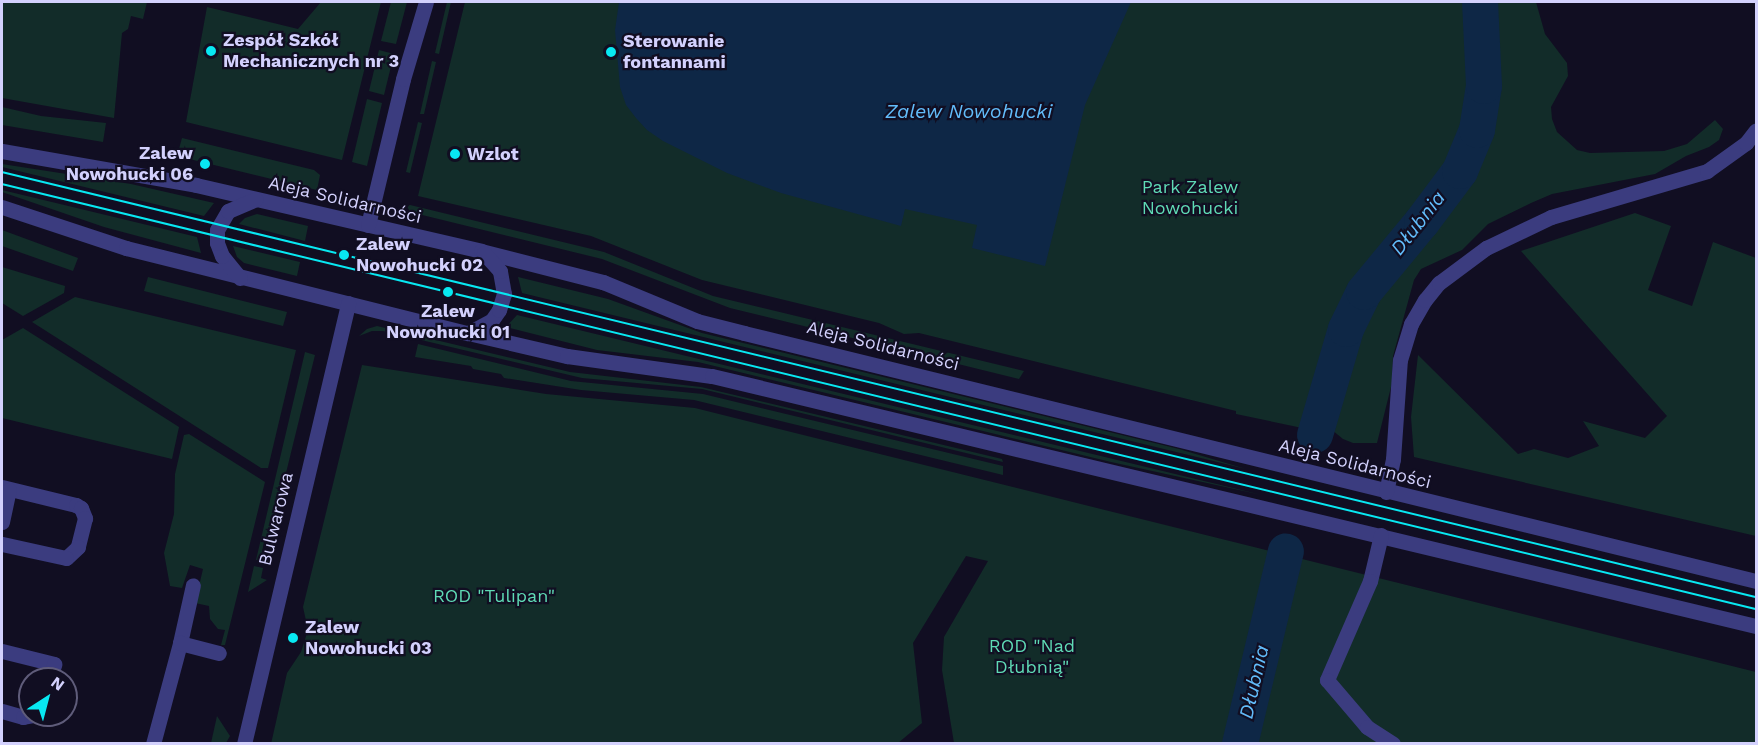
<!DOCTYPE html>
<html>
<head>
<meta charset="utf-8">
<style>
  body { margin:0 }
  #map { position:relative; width:1758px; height:745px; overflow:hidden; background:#110e22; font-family:"Work Sans",sans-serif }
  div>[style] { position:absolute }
  .green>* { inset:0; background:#122c29 }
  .water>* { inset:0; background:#0e2746 }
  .river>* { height:36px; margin:-18px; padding:0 18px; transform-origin:18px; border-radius:18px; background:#0e2746 }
  .minor>* { height:15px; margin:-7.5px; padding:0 7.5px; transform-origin:7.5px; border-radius:7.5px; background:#3b3c7f }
  .tram>* { height:1.5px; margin:-0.75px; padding:0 0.75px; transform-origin:0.75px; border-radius:0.75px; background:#08e8f2 }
  .dots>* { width:16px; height:16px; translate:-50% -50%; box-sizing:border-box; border:3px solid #110e22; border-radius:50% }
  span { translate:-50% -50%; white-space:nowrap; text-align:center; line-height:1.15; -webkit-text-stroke:4.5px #110e22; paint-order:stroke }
  .poi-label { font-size:18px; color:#d3d1fd; font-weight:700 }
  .left { translate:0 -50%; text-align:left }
  .right { translate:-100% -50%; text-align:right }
  .park-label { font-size:18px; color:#5fdbb5 }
  .street-label { font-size:18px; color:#d3d1fd }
  .water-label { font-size:20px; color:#62bcfa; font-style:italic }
  .frame { position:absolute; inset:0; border:3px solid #d3d1fd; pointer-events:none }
  .north { position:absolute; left:18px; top:667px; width:60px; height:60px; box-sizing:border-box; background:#110e22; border:2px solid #5f5c7a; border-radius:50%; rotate:36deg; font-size:16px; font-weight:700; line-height:24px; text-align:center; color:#d3d1fd }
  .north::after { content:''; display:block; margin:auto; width:21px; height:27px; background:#08e8f2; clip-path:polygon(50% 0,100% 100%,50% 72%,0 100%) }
</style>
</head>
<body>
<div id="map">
  <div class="green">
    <div style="clip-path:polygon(2px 2px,147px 2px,143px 19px,131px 16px,128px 29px,122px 33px,114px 118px,2px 98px)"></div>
    <div style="clip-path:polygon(321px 2px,381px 2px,342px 160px,186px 122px,207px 7px,298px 29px)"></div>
    <div style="clip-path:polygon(391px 2px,407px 2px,396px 44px,381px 41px)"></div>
    <div style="clip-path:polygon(447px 2px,451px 2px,439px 54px,435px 53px)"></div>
    <div style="clip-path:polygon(465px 2px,1536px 2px,1545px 34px,1567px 63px,1568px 76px,1551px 107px,1552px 119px,1557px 132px,1577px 150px,1590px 153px,1664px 151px,1687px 144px,1715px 120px,1723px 129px,1719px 140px,1709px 147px,1686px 156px,1655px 174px,1552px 194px,1531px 203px,1488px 224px,1462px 250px,1421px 269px,1414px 280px,1393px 356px,1392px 383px,1377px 443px,1353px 443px,1343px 439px,1332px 430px,1331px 434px,1236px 414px,1236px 411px,919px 333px,904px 334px,879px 323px,702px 280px,591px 236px,418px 196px)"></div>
    <div style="clip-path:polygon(379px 50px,394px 54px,384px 95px,369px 91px)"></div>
    <div style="clip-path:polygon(432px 61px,436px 62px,424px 114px,420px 114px)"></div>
    <div style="clip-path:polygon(367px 99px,382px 103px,367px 166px,352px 162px)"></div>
    <div style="clip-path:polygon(2px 107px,41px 116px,106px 123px,103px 142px,2px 125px)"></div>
    <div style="clip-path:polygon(418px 122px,422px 123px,410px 173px,406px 172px)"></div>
    <div style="clip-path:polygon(182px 138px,314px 170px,320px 175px,317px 190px,177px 156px)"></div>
    <div style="clip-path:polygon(2px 164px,131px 184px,214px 203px,204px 216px,2px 167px)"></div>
    <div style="clip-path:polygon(2px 190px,197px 237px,201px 253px,104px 227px,2px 192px)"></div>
    <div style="clip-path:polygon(406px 204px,604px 252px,713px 296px,1024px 371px,1019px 379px,730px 308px,602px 259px,410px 212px)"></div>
    <div style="clip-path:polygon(1635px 213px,1671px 226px,1648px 290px,1692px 306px,1713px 242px,1756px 258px,1756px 536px,1414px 457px,1411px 417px,1418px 355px,1518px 454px,1534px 449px,1568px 458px,1599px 446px,1583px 421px,1645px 438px,1667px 416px,1521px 251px)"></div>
    <div style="clip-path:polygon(257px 214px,308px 226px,305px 241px,239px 224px,245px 218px)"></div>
    <div style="clip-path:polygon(2px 230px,78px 258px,73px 271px,2px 246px)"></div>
    <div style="clip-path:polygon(233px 246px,300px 262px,297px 276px,244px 263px,237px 257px)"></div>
    <div style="clip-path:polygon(2px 267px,65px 286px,64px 293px,23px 316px,2px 303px)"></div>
    <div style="clip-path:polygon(148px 277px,287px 312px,283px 326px,144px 291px)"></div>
    <div style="clip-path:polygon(518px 277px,608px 299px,702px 333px,1179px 449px,1246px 469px,522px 293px)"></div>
    <div style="clip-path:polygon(75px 297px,296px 350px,268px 468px,261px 468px,32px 322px)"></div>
    <div style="clip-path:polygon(517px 315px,1262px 495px,1111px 462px,698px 362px,597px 350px,506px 327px)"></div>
    <div style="clip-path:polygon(377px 326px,570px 372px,701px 387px,1002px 459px,1003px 462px,702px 389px,582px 378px,383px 331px,372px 331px,359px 336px,367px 329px)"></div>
    <div style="clip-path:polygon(23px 328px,179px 427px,172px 459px,2px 418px,2px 340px)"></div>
    <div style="clip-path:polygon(418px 344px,571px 381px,703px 394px,1003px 466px,1003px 475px,694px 400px,581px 390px,504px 378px,501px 374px,473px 369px,471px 366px,415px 357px)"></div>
    <div style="clip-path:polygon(305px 352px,315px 355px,270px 538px,265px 537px,262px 552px,267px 554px,265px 562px,256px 560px)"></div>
    <div style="clip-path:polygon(362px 365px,546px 394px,695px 408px,1756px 672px,1756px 743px,954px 743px,942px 670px,944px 637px,988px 561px,966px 556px,913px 643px,922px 723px,898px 743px,271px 744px,287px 673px,301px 652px,308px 630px,303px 607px)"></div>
    <div style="clip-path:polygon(189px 434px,265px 482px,225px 645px,221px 645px,225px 630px,218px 629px,210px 619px,209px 606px,195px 603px,203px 569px,190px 565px,182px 588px,170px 586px,164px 553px,174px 514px,175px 474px,184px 435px)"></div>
    <div style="clip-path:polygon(254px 566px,263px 568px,261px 578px,267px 580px,248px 592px)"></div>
    <div style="clip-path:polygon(217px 716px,230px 736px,226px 743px,211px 743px)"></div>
  </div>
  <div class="water">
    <div style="clip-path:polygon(619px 2px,1131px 2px,1085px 105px,1045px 266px,972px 248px,977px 225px,905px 209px,901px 226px,781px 193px,727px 173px,663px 141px,647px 130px,636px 118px,626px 105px,620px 87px,615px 30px)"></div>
  </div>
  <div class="river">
    <div style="left:1315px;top:435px;width:110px;rotate:-73.7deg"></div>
    <div style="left:1346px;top:329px;width:41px;rotate:-64.1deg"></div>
    <div style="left:1364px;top:292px;width:91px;rotate:-50.4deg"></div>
    <div style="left:1422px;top:222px;width:64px;rotate:-53.3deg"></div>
    <div style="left:1460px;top:171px;width:44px;rotate:-67.5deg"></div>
    <div style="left:1477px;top:130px;width:45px;rotate:-81deg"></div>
    <div style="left:1484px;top:86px;width:84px;rotate:-92.7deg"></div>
    <div style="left:1240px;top:744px;width:198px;rotate:-76.6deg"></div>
  </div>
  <div class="minor">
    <div style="left:2px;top:151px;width:197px;rotate:9.9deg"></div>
    <div style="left:196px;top:185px;width:293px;rotate:13deg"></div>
    <div style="left:481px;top:251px;width:126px;rotate:14.3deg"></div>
    <div style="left:603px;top:282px;width:102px;rotate:22.5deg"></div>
    <div style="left:697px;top:321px;width:49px;rotate:14.3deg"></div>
    <div style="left:744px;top:333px;width:1042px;rotate:13.77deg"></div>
    <div style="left:2px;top:207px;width:131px;rotate:18.3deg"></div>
    <div style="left:126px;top:248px;width:352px;rotate:14deg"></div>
    <div style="left:468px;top:333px;width:102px;rotate:13.1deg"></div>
    <div style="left:567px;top:356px;width:146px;rotate:7.9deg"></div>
    <div style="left:712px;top:376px;width:1074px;rotate:13.47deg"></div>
    <div style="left:368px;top:225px;width:150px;rotate:-76.5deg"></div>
    <div style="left:403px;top:79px;width:80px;rotate:-73.4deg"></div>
    <div style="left:240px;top:278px;width:28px;rotate:-129deg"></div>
    <div style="left:222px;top:256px;width:14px;rotate:-111deg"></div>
    <div style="left:217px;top:243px;width:13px;rotate:-90deg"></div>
    <div style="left:217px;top:230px;width:22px;rotate:-60deg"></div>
    <div style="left:228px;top:211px;width:30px;rotate:-23deg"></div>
    <div style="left:468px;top:333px;width:27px;rotate:-28deg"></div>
    <div style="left:492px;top:320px;width:12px;rotate:-55deg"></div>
    <div style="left:499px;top:310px;width:17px;rotate:-73deg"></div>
    <div style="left:504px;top:294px;width:23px;rotate:-100deg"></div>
    <div style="left:500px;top:271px;width:24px;rotate:-132deg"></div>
    <div style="left:2px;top:487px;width:76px;rotate:13.7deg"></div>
    <div style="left:76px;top:505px;width:6px;rotate:31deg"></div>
    <div style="left:81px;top:508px;width:11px;rotate:68deg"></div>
    <div style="left:85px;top:518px;width:30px;rotate:104deg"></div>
    <div style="left:78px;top:547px;width:16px;rotate:137deg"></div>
    <div style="left:66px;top:558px;width:66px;rotate:-167.7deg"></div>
    <div style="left:1386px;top:492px;width:34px;rotate:-78deg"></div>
    <div style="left:1393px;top:459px;width:99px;rotate:-86deg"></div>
    <div style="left:1400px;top:360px;width:38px;rotate:-73deg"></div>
    <div style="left:1411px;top:324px;width:28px;rotate:-60deg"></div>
    <div style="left:1425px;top:300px;width:22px;rotate:-51deg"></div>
    <div style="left:1439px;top:283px;width:59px;rotate:-36.7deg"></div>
    <div style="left:1486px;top:248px;width:72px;rotate:-25.5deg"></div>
    <div style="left:1551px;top:217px;width:163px;rotate:-16.4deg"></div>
    <div style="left:1707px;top:171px;width:48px;rotate:-35.7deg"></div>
    <div style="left:1746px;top:143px;width:16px;rotate:-52deg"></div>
    <div style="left:2px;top:522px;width:33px;rotate:-78deg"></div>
    <div style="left:1381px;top:535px;width:47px;rotate:103.4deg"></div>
    <div style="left:1370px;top:581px;width:108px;rotate:113.5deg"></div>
    <div style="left:1327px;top:680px;width:62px;rotate:49.6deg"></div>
    <div style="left:1367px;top:727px;width:31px;rotate:33deg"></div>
    <div style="left:180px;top:643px;width:59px;rotate:-77.4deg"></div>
    <div style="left:2px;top:651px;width:54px;rotate:14deg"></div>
    <div style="left:54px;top:664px;width:15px;rotate:101deg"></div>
    <div style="left:2px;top:711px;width:22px;rotate:16deg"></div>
    <div style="left:23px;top:717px;width:10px;rotate:-11deg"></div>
    <div style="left:153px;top:744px;width:105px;rotate:-75deg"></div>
    <div style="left:180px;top:643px;width:40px;rotate:14.4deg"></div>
    <div style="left:244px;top:744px;width:453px;rotate:-76.7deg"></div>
  </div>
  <div class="tram">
    <div style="left:2px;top:172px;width:1805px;rotate:13.62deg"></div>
    <div style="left:2px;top:184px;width:1805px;rotate:13.62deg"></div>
  </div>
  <div class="dots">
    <div style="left:211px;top:51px;background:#08e8f2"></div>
    <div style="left:611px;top:52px;background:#08e8f2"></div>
    <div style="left:455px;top:154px;background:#08e8f2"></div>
    <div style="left:205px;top:164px;background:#08e8f2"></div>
    <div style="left:344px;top:255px;background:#08e8f2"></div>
    <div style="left:448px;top:292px;background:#08e8f2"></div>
    <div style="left:293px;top:638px;background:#08e8f2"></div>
  </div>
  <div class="poi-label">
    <span class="left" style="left:223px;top:51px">Zespół Szkół<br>Mechanicznych nr 3</span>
    <span class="left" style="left:623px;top:52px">Sterowanie<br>fontannami</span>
    <span class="right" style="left:193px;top:164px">Zalew<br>Nowohucki 06</span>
    <span class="left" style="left:467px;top:154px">Wzlot</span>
    <span class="left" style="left:356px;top:255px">Zalew<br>Nowohucki 02</span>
    <span style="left:448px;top:322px">Zalew<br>Nowohucki 01</span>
    <span class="left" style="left:305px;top:638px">Zalew<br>Nowohucki 03</span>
  </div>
  <div class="park-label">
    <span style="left:1190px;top:198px">Park Zalew<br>Nowohucki</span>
    <span style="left:494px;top:596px">ROD "Tulipan"</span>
    <span style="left:1032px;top:657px">ROD "Nad<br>Dłubnią"</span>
  </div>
  <div class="street-label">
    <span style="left:345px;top:200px;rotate:13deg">Aleja Solidarności</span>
    <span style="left:883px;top:346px;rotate:14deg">Aleja Solidarności</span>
    <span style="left:1355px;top:464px;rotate:14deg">Aleja Solidarności</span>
    <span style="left:276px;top:519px;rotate:-76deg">Bulwarowa</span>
  </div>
  <div class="water-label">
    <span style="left:969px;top:111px">Zalew Nowohucki</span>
    <span style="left:1418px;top:223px;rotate:-52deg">Dłubnia</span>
    <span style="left:1254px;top:682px;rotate:-77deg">Dłubnia</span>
  </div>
  <div class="frame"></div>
  <div class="north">N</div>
</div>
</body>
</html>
